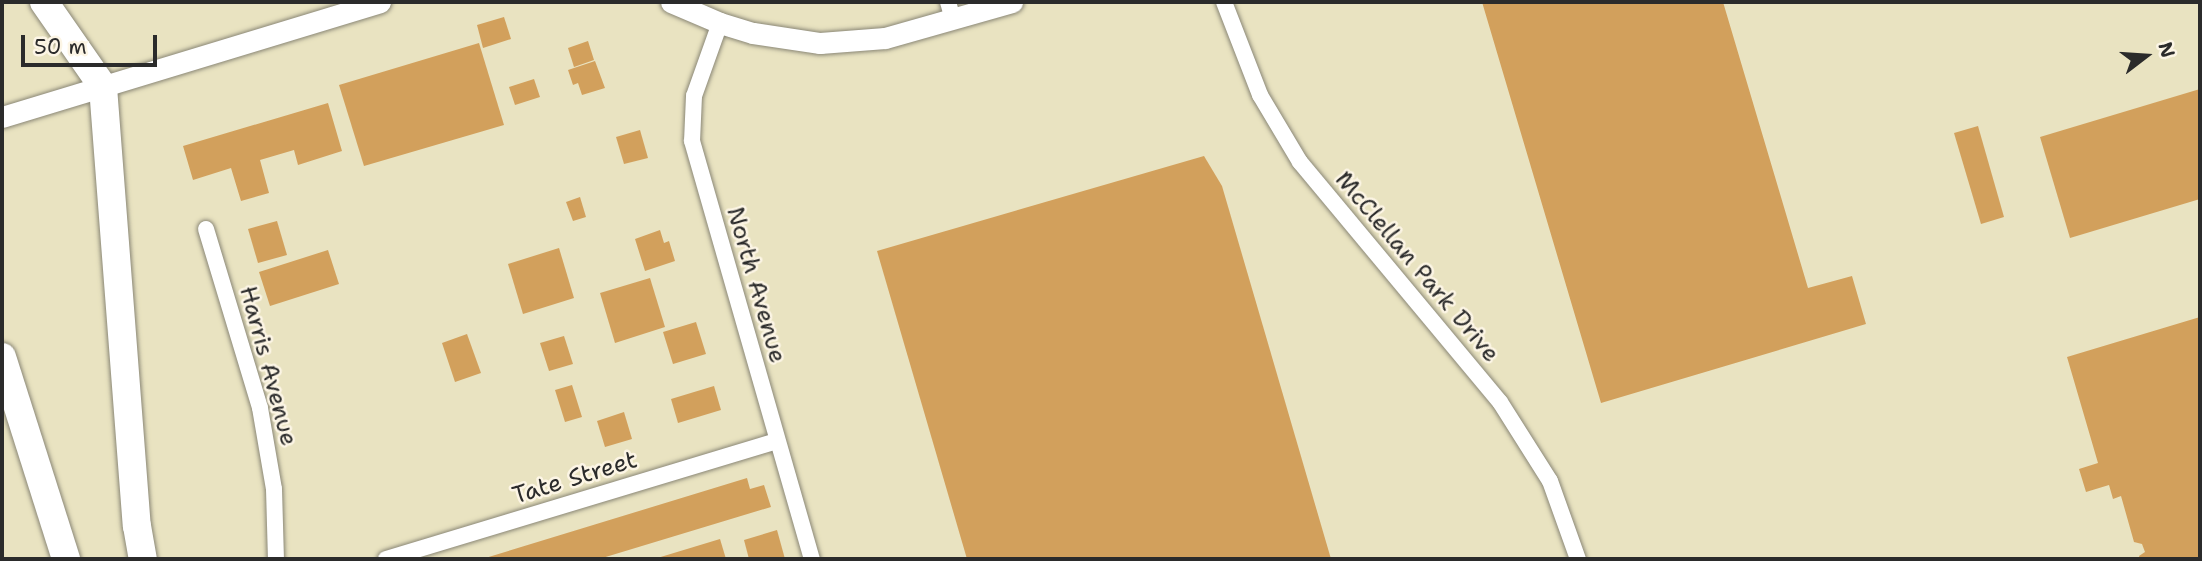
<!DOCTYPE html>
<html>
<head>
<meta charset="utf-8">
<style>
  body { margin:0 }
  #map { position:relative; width:2202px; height:561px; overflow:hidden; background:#e9e3c1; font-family:"Shantell Sans",sans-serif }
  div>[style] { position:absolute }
  .building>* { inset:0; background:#d2a05c }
  .roads { filter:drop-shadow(0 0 2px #8a8776) drop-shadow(0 0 2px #8a8776) }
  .minor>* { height:16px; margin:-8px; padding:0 8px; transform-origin:8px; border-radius:8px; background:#fff }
  .secondary>* { height:21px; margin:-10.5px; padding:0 10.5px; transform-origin:10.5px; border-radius:10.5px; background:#fff }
  .motorway>* { height:28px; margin:-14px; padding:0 14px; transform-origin:14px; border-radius:14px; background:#fff }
  span { translate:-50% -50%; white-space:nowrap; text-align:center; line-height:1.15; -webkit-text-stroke:5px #fcf5e5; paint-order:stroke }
  .street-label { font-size:24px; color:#2b2b2b }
  .frame { position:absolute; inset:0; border:4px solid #2b2b2b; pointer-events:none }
  .north { position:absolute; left:2111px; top:21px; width:70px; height:70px; -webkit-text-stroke:5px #fcf5e5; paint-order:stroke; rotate:73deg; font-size:19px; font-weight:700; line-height:28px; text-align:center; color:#2b2b2b }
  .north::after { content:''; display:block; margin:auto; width:24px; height:32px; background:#2b2b2b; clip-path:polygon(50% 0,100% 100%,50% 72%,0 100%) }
  .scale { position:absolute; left:21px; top:35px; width:136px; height:32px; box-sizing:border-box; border:4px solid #2b2b2b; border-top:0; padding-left:9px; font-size:21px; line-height:24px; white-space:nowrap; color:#2b2b2b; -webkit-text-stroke:5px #fcf5e5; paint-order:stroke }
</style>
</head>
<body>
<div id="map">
  <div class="building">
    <div style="clip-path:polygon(1482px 2px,1723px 2px,1808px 288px,1852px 276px,1866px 324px,1601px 403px)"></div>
    <div style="clip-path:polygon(504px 17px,511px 39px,483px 48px,477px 25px)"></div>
    <div style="clip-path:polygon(588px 41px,594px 60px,574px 67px,568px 48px)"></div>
    <div style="clip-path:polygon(479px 43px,504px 125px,364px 166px,339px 85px)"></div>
    <div style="clip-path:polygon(595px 61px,605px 88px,582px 95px,578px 83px,573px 85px,568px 70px)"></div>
    <div style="clip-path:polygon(534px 79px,540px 97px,515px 105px,509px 87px)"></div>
    <div style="clip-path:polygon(2200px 89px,2200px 199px,2070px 238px,2040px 137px)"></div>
    <div style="clip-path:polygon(328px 103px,342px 151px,298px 165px,294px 150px,260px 160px,269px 193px,241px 201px,231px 168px,193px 180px,183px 146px)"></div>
    <div style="clip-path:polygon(1978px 126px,2004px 217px,1981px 224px,1954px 133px)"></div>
    <div style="clip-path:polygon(640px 130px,648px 158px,624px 164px,616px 137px)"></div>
    <div style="clip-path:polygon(1204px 156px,1222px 186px,1331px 559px,967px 559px,877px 251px)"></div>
    <div style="clip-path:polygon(580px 197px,586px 217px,573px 221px,566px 202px)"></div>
    <div style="clip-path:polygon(277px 221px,287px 255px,258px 263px,248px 229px)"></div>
    <div style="clip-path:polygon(660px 230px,664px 243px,669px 241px,675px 261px,645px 271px,635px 239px)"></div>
    <div style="clip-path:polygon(559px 248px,574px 298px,523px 314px,508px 264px)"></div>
    <div style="clip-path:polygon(328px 250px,339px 284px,270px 306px,259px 272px)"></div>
    <div style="clip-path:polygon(650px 278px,665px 327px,615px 343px,600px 293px)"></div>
    <div style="clip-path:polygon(2200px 317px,2200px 559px,2140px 559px,2139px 556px,2145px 552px,2142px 544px,2134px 542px,2121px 496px,2113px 499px,2109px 485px,2086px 492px,2079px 469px,2098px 463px,2067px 357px)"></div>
    <div style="clip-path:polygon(696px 322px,706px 354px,673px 364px,663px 332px)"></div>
    <div style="clip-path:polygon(467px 334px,481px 373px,455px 382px,442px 343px)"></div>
    <div style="clip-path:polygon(564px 336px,573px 364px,549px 371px,540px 343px)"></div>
    <div style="clip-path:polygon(572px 385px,582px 417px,565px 422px,555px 390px)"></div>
    <div style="clip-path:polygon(714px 386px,721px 410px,678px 423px,671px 399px)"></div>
    <div style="clip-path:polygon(624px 412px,632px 439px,605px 447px,597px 421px)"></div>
    <div style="clip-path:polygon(747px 478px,750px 489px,764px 485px,771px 507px,599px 559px,482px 559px)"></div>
    <div style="clip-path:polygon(777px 530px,785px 559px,749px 559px,744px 540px)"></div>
    <div style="clip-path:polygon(720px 539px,726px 559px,654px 559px)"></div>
  </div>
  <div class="roads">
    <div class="minor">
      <div style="left:948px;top:2px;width:19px;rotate:74deg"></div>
      <div style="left:1224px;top:2px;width:100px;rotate:68.8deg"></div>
      <div style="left:1260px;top:95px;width:78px;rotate:59.2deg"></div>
      <div style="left:1300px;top:162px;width:312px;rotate:50.2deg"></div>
      <div style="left:1500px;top:402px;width:93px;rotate:57.7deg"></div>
      <div style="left:1550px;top:481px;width:83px;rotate:70.3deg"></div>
      <div style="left:720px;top:23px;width:77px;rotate:109.6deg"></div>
      <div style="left:694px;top:96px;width:45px;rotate:92.5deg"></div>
      <div style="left:692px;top:141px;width:435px;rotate:74deg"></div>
      <div style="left:206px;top:229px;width:187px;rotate:73.2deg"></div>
      <div style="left:260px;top:408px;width:82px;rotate:80.2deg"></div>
      <div style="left:274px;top:489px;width:70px;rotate:88.4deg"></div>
      <div style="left:386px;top:559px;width:408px;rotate:-16.8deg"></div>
    </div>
    <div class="secondary">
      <div style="left:671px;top:2px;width:53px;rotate:23.2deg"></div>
      <div style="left:720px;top:23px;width:34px;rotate:17deg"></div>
      <div style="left:753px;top:33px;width:68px;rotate:8.5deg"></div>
      <div style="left:820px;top:43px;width:65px;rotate:-4.4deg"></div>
      <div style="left:885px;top:38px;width:132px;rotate:-15.8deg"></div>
      <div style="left:2px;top:117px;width:395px;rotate:-16.9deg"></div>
    </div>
    <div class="motorway">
      <div style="left:44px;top:2px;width:103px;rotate:55.2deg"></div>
      <div style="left:103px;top:87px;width:440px;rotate:85.6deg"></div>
      <div style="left:137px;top:526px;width:34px;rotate:80deg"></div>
      <div style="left:2px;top:357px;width:212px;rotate:72.4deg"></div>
    </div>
  </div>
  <div class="street-label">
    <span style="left:1417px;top:267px;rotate:50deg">McClellan Park Drive</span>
    <span style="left:756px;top:285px;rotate:74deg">North Avenue</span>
    <span style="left:268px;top:366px;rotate:75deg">Harris Avenue</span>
    <span style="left:575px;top:478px;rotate:-17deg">Tate Street</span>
  </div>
  <div class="frame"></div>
  <div class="north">N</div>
  <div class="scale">50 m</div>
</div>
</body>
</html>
